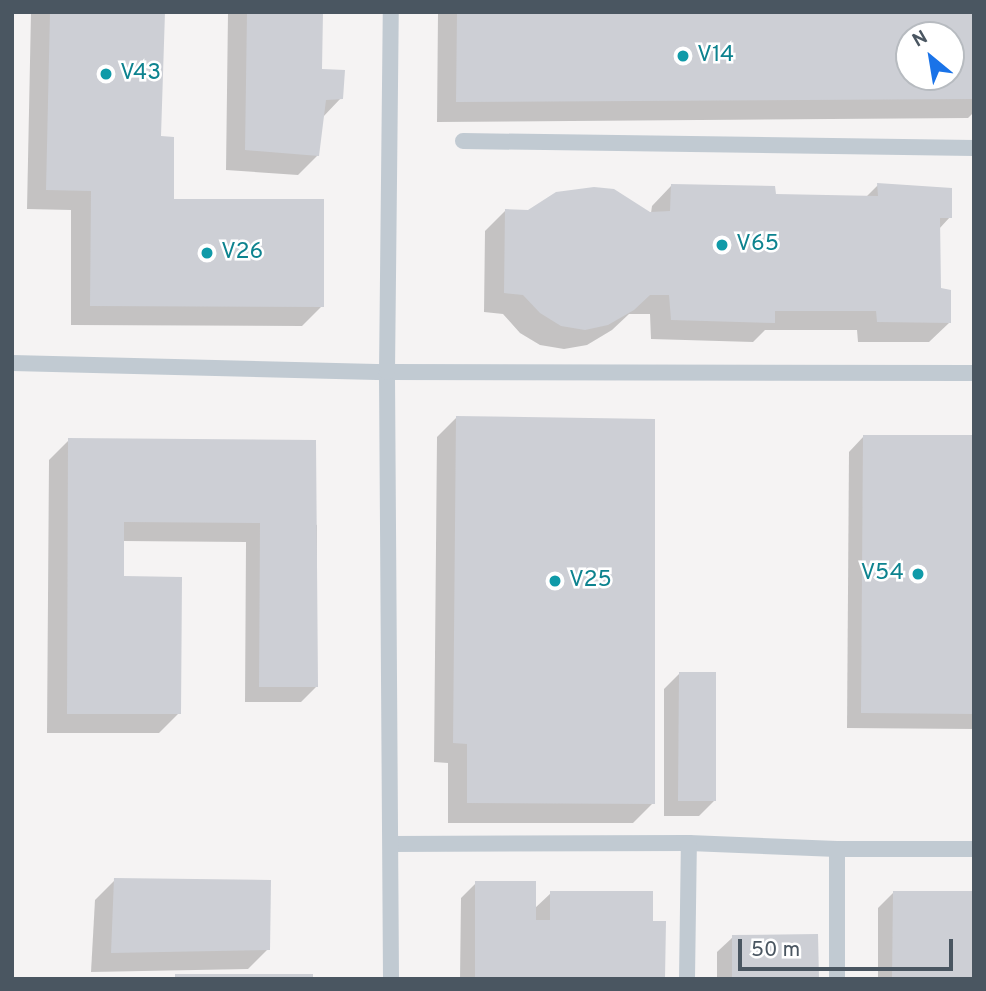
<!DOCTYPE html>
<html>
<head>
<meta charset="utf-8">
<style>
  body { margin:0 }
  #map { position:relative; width:986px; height:991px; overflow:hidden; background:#f5f3f3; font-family:Overpass,sans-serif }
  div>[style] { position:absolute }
  .shadow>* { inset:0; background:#0003 }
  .building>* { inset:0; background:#cdcfd5 }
  .service>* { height:16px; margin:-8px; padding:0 8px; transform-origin:8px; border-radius:8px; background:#c1cad2 }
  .dots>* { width:19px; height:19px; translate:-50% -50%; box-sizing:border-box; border:4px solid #fff; border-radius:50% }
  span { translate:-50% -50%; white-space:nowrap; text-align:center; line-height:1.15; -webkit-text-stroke:5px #fff; paint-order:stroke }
  .culture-label { font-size:23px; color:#0d838f }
  .left { translate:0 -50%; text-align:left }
  .right { translate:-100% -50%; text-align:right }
  .frame { position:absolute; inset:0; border:14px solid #4a5661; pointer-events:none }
  .north { position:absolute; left:895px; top:21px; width:70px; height:70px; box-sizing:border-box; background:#fff; border:2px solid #b7bbc0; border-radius:50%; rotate:330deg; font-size:19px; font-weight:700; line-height:28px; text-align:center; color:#4a5661 }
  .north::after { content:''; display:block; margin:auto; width:24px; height:32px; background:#1a73e8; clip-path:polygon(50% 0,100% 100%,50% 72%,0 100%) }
  .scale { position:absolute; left:738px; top:939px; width:215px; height:32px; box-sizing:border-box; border:4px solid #4a5661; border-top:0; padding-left:9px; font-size:21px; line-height:24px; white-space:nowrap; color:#4a5661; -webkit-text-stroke:5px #fff; paint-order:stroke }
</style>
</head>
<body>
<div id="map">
  <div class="shadow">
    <div style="clip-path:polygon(31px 12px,163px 12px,160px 138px,172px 201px,322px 306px,302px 326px,71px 325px,71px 210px,27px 209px)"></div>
    <div style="clip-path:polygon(228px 12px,321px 12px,320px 71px,341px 98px,322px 118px,318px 155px,298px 175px,226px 170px)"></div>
    <div style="clip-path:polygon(evenodd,438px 12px,974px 12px,974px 112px,968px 118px,437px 122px,438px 12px,909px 35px,951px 35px,951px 77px,909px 77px,909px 35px)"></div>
    <div style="clip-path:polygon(878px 185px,950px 217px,939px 229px,940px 289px,949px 323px,929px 342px,858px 342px,857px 330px,765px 330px,753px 342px,651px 339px,650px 314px,629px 314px,612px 330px,587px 345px,564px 349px,540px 345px,520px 333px,503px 314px,484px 312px,485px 231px,505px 211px,651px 213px,652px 206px,671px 186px,774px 196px,865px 198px)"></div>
    <div style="clip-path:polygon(457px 417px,653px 803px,633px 823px,448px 823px,448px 763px,434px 762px,437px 437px)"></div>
    <div style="clip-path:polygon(864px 436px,974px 437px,973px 729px,847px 728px,849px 452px)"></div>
    <div style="clip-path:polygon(69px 440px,317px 525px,316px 687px,301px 702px,245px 702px,246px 542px,122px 541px,122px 578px,179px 713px,159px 733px,47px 733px,49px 460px)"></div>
    <div style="clip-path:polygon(679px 674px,714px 801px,699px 816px,664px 816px,664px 689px)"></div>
    <div style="clip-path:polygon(115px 880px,268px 949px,248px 969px,91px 972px,95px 900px)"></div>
    <div style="clip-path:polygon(476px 883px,534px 909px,551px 893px,651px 922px,664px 979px,460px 979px,461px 898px)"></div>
    <div style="clip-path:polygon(894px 892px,974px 979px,878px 979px,878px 908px)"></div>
    <div style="clip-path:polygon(733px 937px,817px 979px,717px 979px,717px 952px)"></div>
  </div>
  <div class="building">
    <div style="clip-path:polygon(50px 12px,165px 12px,161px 136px,174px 137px,174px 199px,324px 199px,324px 307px,90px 306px,91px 191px,46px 190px)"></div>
    <div style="clip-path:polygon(247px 12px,323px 12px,322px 69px,345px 70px,343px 99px,326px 100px,319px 156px,245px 150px)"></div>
    <div style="clip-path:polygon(evenodd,457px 12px,974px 12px,974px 99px,456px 102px,457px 12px,909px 35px,951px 35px,951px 77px,909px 77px,909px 35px)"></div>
    <div style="clip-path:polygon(877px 183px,952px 188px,952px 218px,940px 218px,941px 288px,951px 290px,951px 323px,877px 322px,876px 311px,775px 311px,775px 323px,671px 320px,669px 295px,650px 295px,634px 310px,608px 325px,585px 330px,561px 326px,540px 313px,523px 295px,504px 293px,505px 209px,528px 210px,556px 192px,594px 187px,614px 189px,650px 212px,670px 211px,671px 184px,775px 186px,776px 194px,878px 196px)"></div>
    <div style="clip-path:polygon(456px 416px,655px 419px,655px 804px,467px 803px,467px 744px,453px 743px)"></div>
    <div style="clip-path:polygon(863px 435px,974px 435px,974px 714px,861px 713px)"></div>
    <div style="clip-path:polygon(68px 438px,316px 440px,318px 687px,259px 687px,260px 523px,124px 522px,124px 576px,182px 577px,181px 714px,67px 714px)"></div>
    <div style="clip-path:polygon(679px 672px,716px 672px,716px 801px,678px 801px)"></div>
    <div style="clip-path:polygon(114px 878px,271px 880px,270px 950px,111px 953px)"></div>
    <div style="clip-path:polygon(475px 881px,536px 881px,536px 920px,550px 920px,550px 891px,653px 891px,653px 921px,666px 921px,665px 979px,475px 979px)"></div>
    <div style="clip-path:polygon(893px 891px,974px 891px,974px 979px,892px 979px)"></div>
    <div style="clip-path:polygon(818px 934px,819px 979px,732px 979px,732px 935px)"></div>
    <div style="clip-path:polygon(175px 974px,313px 974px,313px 979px,175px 979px)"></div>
  </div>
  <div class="service">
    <div style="left:463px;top:141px;width:511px;rotate:0.78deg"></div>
    <div style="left:12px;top:363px;width:375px;rotate:1.4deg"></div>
    <div style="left:387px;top:372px;width:587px;rotate:0.1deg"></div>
    <div style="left:391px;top:844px;width:298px;rotate:-0.2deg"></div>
    <div style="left:689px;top:843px;width:148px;rotate:2.3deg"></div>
    <div style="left:837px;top:849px;width:137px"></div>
    <div style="left:837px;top:849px;width:130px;rotate:90deg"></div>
    <div style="left:391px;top:979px;width:607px;rotate:-90.38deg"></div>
    <div style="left:387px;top:372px;width:360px;rotate:-89.4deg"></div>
    <div style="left:687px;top:979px;width:136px;rotate:-89.2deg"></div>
  </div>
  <div class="dots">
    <div style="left:683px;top:56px;background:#0f9aa8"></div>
    <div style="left:106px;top:74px;background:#0f9aa8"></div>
    <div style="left:722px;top:245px;background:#0f9aa8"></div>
    <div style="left:207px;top:253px;background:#0f9aa8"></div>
    <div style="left:918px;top:574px;background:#0f9aa8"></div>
    <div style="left:555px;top:581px;background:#0f9aa8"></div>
  </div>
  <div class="culture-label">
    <span class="left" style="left:697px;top:56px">V14</span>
    <span class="left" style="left:120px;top:74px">V43</span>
    <span class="left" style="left:736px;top:245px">V65</span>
    <span class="left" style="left:221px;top:253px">V26</span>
    <span class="right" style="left:904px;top:574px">V54</span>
    <span class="left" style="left:569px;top:581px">V25</span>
  </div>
  <div class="frame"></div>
  <div class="north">N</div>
  <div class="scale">50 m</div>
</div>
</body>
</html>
